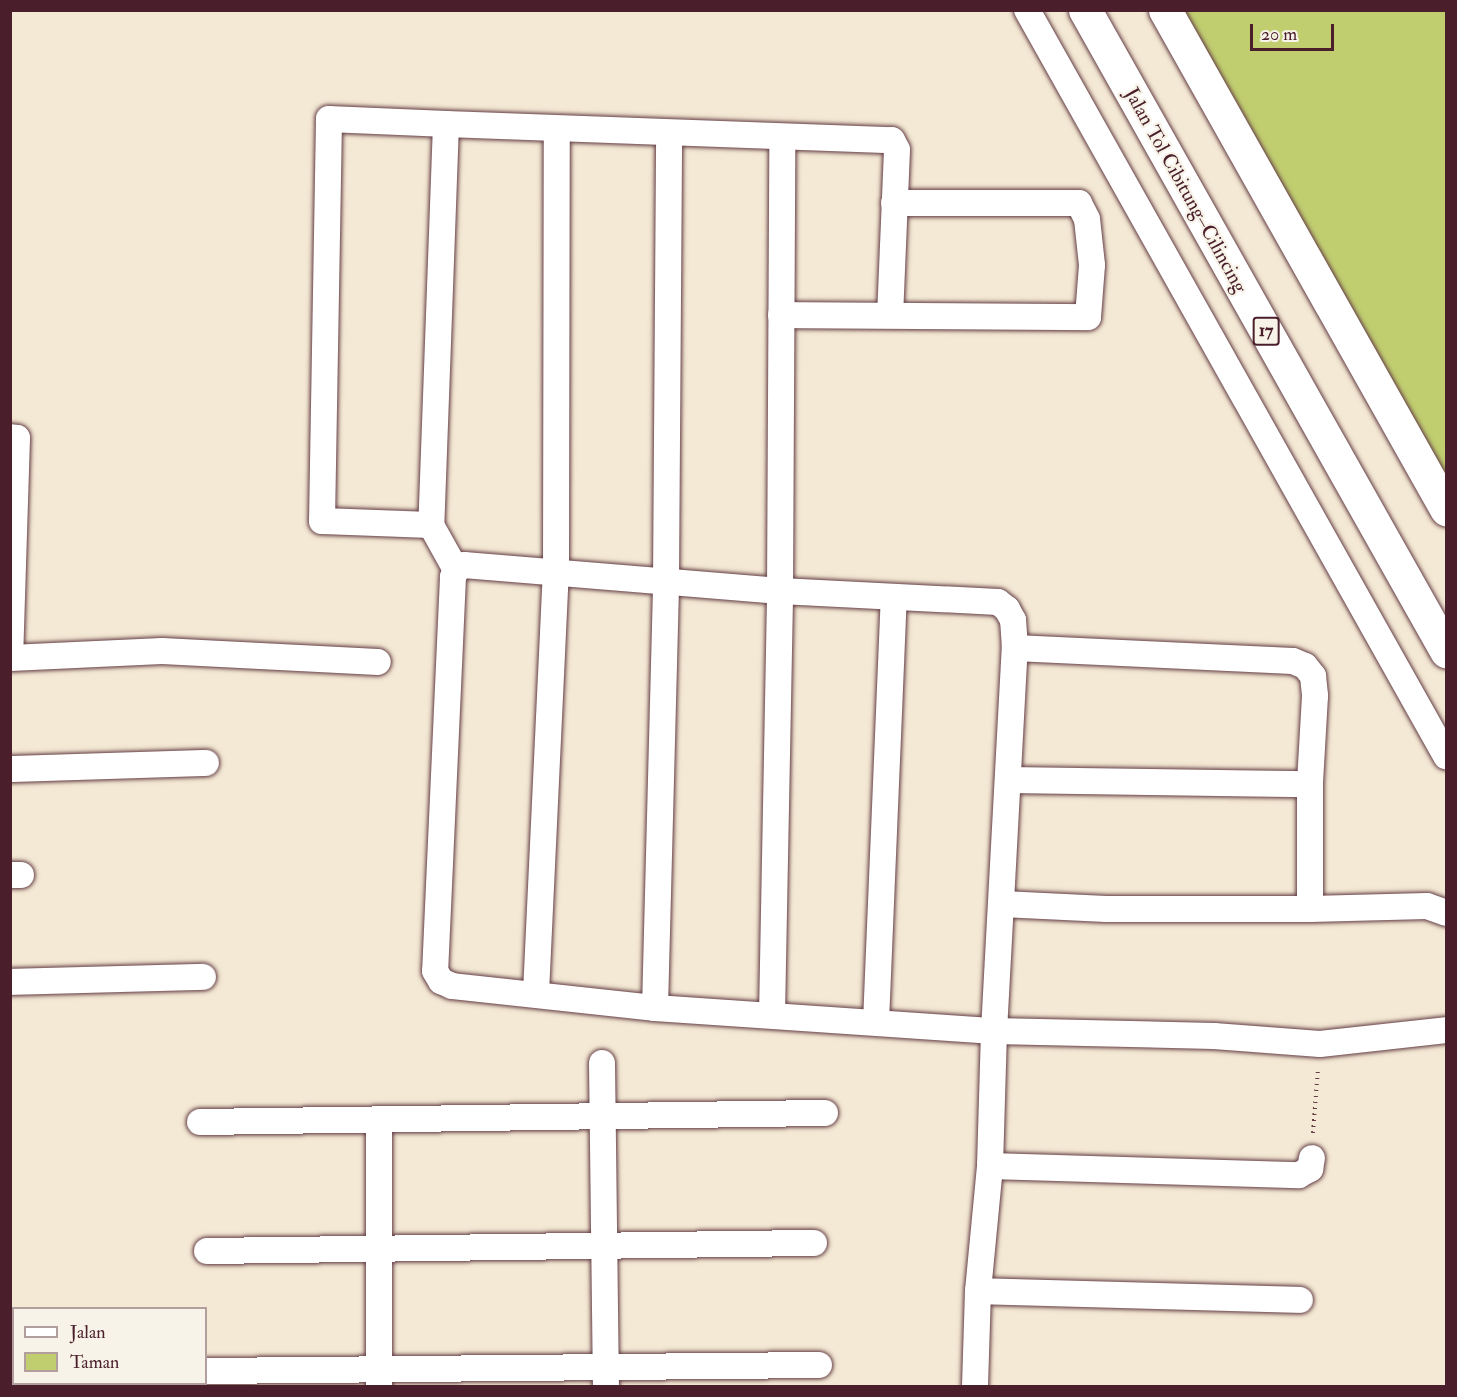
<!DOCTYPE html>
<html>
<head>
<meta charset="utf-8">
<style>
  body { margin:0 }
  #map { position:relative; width:1457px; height:1397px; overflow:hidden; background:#f4e9d4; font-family:"IM FELL Double Pica",serif }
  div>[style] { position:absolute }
  .green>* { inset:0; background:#c1ce70 }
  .path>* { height:4px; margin-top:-2px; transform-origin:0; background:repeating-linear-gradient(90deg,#643d44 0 1.5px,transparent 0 6px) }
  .roads { filter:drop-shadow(0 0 2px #643d44) drop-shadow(0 0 2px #643d44) }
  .street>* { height:26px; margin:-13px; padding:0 13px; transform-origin:13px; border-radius:13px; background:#fff }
  .highway>* { height:33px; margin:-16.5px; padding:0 16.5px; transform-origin:16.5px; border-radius:16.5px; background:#fff }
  span { translate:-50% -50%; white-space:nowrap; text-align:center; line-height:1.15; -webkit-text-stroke:4.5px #f7f3e8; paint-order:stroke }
  .shield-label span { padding:2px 4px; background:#f7f3e8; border:2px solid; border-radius:4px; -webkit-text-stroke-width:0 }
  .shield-label { font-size:18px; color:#4a1f2b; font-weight:700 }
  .street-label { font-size:20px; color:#4a1f2b }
  .frame { position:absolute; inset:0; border:12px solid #4a1f2b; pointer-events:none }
  .legend { position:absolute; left:12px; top:1307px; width:195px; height:78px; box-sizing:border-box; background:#f7f3e8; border:2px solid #b29e9c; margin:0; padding:8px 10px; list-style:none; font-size:18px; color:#4a1f2b }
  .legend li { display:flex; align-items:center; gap:12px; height:30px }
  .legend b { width:30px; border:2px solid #b29e9c }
  .scale { position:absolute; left:1250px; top:24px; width:84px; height:27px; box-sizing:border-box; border:3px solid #4a1f2b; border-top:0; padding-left:8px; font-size:18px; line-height:21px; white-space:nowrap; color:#4a1f2b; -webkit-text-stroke:4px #f7f3e8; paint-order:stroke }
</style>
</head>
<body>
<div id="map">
  <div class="green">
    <div style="clip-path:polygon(1165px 11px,1446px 11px,1446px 509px)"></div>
  </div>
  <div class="path">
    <div style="left:1313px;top:1133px;width:64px;rotate:-85.5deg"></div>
  </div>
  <div class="roads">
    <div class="street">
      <div style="left:1027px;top:10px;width:856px;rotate:60.68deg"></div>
      <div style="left:446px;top:124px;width:446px;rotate:2.1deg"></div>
      <div style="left:892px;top:140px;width:11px;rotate:63deg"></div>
      <div style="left:897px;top:150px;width:165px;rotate:92.4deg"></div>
      <div style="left:781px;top:315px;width:307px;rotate:0.4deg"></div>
      <div style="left:1088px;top:317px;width:52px;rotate:-85.6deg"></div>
      <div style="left:1092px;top:265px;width:46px;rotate:-96.2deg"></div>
      <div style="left:1087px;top:219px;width:18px;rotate:-117deg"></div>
      <div style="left:1079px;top:203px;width:185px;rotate:180deg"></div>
      <div style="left:10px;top:437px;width:7px;rotate:8deg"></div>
      <div style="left:17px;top:438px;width:220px;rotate:91.8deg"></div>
      <div style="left:431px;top:525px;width:109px;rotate:-177.9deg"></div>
      <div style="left:322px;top:521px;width:402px;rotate:-89deg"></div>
      <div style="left:329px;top:119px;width:117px;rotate:2.4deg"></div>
      <div style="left:446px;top:124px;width:401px;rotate:92.1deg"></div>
      <div style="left:431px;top:525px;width:51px;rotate:60.9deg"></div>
      <div style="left:1015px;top:648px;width:28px;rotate:-94deg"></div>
      <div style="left:1013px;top:620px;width:13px;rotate:-119deg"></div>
      <div style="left:1007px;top:609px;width:11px;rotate:-142deg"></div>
      <div style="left:998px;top:602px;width:218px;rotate:-177.1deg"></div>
      <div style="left:780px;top:591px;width:317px;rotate:-175.3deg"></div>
      <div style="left:464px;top:565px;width:9px;rotate:148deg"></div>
      <div style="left:456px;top:570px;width:8px;rotate:113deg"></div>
      <div style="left:453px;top:577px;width:394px;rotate:92.6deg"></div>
      <div style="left:435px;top:971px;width:12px;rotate:59deg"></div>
      <div style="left:441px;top:981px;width:12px;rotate:24deg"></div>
      <div style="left:452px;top:986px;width:204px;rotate:6.2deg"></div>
      <div style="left:655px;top:1008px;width:340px;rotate:3.9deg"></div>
      <div style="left:994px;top:1031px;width:220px;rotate:1.3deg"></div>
      <div style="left:1214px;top:1036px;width:106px;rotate:4.3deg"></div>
      <div style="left:1320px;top:1044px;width:127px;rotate:-6.3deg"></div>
      <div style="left:10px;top:658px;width:152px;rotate:-2.6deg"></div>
      <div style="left:162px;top:651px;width:216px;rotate:2.9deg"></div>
      <div style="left:10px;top:769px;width:196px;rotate:-1.8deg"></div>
      <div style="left:1008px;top:780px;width:302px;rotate:0.8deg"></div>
      <div style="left:10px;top:875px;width:11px"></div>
      <div style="left:1310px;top:909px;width:117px;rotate:-1.5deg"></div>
      <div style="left:1427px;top:906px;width:20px;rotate:20deg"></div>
      <div style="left:10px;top:982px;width:193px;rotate:-1.5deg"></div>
      <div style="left:536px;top:993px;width:422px;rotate:-87.3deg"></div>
      <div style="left:556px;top:571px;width:441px;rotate:-89.9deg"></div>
      <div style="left:655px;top:1008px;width:426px;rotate:-88.5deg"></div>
      <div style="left:666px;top:582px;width:449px;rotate:-89.6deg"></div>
      <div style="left:772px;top:1015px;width:424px;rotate:-88.9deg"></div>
      <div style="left:780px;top:591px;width:453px;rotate:-89.7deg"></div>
      <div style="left:876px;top:1022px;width:425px;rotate:-87.6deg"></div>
      <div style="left:602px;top:1063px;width:323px;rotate:89.3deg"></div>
      <div style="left:379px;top:1120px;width:266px;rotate:90deg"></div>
      <div style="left:200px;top:1122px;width:625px;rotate:-0.83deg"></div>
      <div style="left:990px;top:1166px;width:309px;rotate:1.7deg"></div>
      <div style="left:1299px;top:1175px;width:13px;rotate:-29deg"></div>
      <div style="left:1310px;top:1169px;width:11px;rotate:-80deg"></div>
      <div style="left:207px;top:1251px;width:607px;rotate:-0.76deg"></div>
      <div style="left:978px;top:1291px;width:322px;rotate:1.6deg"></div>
      <div style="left:206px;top:1371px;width:613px;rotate:-0.56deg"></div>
      <div style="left:975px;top:1386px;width:95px;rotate:-88.2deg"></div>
      <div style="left:978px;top:1291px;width:126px;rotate:-84.5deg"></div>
      <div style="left:990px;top:1166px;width:135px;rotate:-88.3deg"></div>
      <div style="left:994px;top:1031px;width:384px;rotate:-86.9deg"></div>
      <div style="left:1015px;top:648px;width:278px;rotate:2.7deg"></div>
      <div style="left:1293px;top:661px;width:13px;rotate:23deg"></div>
      <div style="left:1305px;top:666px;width:13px;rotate:51deg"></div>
      <div style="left:1313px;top:676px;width:20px;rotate:84deg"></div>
      <div style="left:1315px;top:696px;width:88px;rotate:93.3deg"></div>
      <div style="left:1310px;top:784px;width:125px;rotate:90deg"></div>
      <div style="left:1310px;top:909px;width:204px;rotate:180deg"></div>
      <div style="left:1106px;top:909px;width:104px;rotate:-177.2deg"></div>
    </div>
    <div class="highway">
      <div style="left:1085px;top:10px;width:736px;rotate:60.61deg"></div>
      <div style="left:1165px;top:10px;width:573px;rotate:60.61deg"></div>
    </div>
  </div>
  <div class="shield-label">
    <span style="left:1266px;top:331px">17</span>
  </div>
  <div class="street-label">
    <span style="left:1186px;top:190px;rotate:61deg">Jalan Tol Cibitung–Cilincing</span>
  </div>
  <div class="frame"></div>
  <ul class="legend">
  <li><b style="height:8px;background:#fff"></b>Jalan</li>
  <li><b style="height:16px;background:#c1ce70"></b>Taman</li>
  </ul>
  <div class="scale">20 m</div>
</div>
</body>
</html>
